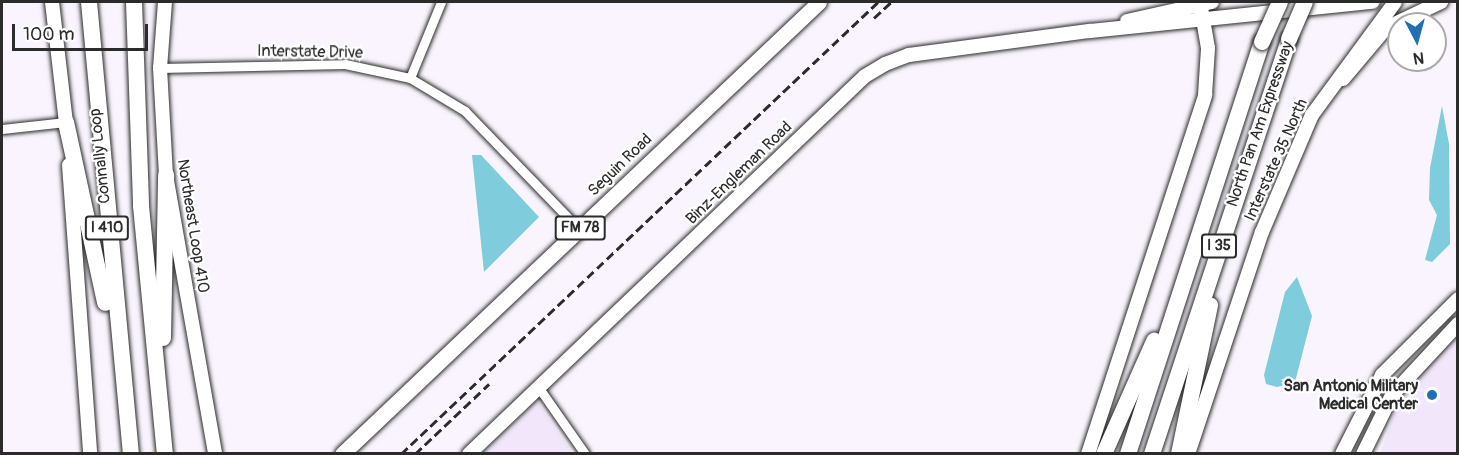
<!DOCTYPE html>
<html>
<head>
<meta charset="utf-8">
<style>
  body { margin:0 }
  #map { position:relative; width:1459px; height:455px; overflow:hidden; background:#f9f4fd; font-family:Pangolin,sans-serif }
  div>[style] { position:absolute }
  .built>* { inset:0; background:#f2e6fa }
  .water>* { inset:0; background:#7eccdc }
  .roads { filter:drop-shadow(0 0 2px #2b2b2b) drop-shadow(0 0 2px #2b2b2b) }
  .street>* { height:9px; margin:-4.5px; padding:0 4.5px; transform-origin:4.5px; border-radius:4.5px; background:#fff }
  .secondary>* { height:14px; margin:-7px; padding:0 7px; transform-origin:7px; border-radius:7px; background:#fff }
  .primary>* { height:15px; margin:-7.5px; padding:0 7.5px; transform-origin:7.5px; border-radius:7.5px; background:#fff }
  .highway>* { height:16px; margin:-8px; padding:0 8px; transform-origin:8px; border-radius:8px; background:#fff }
  .rail>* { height:3px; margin-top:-1.5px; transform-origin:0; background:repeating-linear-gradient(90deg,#2b2b2b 0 9px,transparent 0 13.5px) }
  .bridges { filter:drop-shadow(0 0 2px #2b2b2b) drop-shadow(0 0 2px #2b2b2b) }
  .highway-bridge>* { height:16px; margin:-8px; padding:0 8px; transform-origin:8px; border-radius:8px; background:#fff }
  .dots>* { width:16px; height:16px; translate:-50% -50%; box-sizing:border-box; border:3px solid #fff; border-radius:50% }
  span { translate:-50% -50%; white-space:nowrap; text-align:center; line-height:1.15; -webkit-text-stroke:4.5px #fff; paint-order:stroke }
  .shield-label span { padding:2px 4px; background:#fff; border:2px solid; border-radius:4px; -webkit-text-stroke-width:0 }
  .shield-label { font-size:15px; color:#2b2b2b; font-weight:700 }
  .street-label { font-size:16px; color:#2b2b2b }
  .poi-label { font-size:16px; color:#2b2b2b; font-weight:700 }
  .right { translate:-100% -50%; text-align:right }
  .frame { position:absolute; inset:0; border:3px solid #2b2b2b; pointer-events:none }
  .north { position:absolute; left:1387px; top:12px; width:60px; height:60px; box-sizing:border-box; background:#fff; border:2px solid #aaa; border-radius:50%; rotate:174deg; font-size:16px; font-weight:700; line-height:24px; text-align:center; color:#2b2b2b }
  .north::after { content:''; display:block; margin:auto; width:21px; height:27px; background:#1f6fb2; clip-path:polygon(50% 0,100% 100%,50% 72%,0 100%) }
  .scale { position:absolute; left:12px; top:24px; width:136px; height:27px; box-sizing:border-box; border:3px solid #2b2b2b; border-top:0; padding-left:8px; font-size:18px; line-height:21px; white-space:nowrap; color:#2b2b2b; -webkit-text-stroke:4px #fff; paint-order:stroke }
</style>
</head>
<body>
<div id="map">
  <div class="built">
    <div style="clip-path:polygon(1457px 333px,1457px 453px,1380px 454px,1393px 416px,1420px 373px)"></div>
    <div style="clip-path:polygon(537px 401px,572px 453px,482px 453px)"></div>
  </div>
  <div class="water">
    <div style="clip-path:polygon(1442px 106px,1449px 144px,1450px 244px,1432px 262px,1425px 260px,1437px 215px,1429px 200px,1430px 168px)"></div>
    <div style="clip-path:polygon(472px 155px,481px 155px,539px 217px,484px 272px)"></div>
    <div style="clip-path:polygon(1297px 277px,1312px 316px,1295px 382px,1277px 387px,1266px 384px,1264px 375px,1285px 292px)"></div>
  </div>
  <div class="roads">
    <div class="street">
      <div style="left:160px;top:68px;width:185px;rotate:-1.2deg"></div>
      <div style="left:345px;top:64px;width:66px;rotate:12.2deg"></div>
      <div style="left:410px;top:78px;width:64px;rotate:31deg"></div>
      <div style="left:465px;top:111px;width:164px;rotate:46deg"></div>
      <div style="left:410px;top:78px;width:82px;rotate:-67.8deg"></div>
      <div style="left:2px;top:129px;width:64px;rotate:-6.2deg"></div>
      <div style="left:539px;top:388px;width:80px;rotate:55.1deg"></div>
    </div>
    <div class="secondary">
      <div style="left:52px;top:2px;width:130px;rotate:83.4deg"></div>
      <div style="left:165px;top:2px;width:66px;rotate:94.3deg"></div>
      <div style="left:160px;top:68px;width:107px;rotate:86.8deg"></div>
      <div style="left:166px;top:175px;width:283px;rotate:80deg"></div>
      <div style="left:1127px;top:21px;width:87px;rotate:-12.6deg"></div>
      <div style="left:1343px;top:79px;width:67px;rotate:-49.9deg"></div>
      <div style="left:1386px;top:28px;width:61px;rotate:-25.3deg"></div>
      <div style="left:69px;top:165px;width:290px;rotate:85.8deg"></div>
      <div style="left:469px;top:454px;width:547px;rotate:-43.67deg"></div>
      <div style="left:865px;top:76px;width:23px;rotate:-31deg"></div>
      <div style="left:885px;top:64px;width:26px;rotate:-21deg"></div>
      <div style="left:909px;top:55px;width:183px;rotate:-7.6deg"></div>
      <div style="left:1090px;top:31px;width:284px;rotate:-5.9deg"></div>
      <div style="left:1088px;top:454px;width:378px;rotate:-71.9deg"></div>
      <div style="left:1205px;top:95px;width:47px;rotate:-86.3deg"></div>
      <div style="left:1208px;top:48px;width:47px;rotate:-99.9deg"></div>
      <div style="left:1188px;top:454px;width:234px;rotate:-71.6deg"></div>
      <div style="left:1262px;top:232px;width:127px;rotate:-66.9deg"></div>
      <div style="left:1312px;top:115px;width:140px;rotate:-53.7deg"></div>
      <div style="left:1342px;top:454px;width:89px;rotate:-63.1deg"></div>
      <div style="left:1382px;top:375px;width:107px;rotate:-45deg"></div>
      <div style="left:1363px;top:454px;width:66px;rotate:-63.8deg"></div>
      <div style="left:1392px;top:395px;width:97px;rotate:-47.1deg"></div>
    </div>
    <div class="primary">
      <div style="left:342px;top:454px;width:657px;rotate:-43.46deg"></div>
    </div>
    <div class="highway">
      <div style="left:89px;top:2px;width:454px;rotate:84.7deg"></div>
      <div style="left:134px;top:2px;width:204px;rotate:88deg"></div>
      <div style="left:141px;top:206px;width:249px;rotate:84.5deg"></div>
      <div style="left:66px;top:122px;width:185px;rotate:77.8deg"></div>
      <div style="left:163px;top:338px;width:163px;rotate:-88.9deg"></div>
      <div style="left:1104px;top:454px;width:124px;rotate:-66.1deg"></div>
      <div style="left:1128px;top:454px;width:433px;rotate:-72deg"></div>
      <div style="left:1152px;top:454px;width:437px;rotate:-71.7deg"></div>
      <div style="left:1179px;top:454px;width:152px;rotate:-78.2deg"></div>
    </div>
  </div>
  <div class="rail">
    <div style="left:874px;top:18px;width:23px;rotate:-43deg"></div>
    <div style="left:401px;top:454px;width:657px;rotate:-43.46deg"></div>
    <div style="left:415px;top:454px;width:102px;rotate:-43.4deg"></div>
  </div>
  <div class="bridges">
    <div class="highway-bridge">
      <div style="left:1289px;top:39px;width:40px;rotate:-66.6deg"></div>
      <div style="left:1262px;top:42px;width:44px;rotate:-65.8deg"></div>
    </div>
  </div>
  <div class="dots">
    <div style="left:1432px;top:395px;background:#1f6fb2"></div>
  </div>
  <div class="shield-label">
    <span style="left:107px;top:228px">I 410</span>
    <span style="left:580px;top:228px">FM 78</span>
    <span style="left:1219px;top:246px">I 35</span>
  </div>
  <div class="street-label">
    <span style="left:310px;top:52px;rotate:1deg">Interstate Drive</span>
    <span style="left:1260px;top:124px;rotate:-71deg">North Pan Am Expressway</span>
    <span style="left:100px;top:156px;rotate:-96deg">Connally Loop</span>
    <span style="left:1276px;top:160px;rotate:-66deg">Interstate 35 North</span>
    <span style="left:620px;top:165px;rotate:-44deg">Seguin Road</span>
    <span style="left:739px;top:173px;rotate:-44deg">Binz-Engleman Road</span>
    <span style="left:193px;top:226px;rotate:81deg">Northeast Loop 410</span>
  </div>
  <div class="poi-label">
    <span class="right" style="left:1418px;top:395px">San Antonio Military<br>Medical Center</span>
  </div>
  <div class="frame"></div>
  <div class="north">N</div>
  <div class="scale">100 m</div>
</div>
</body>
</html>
